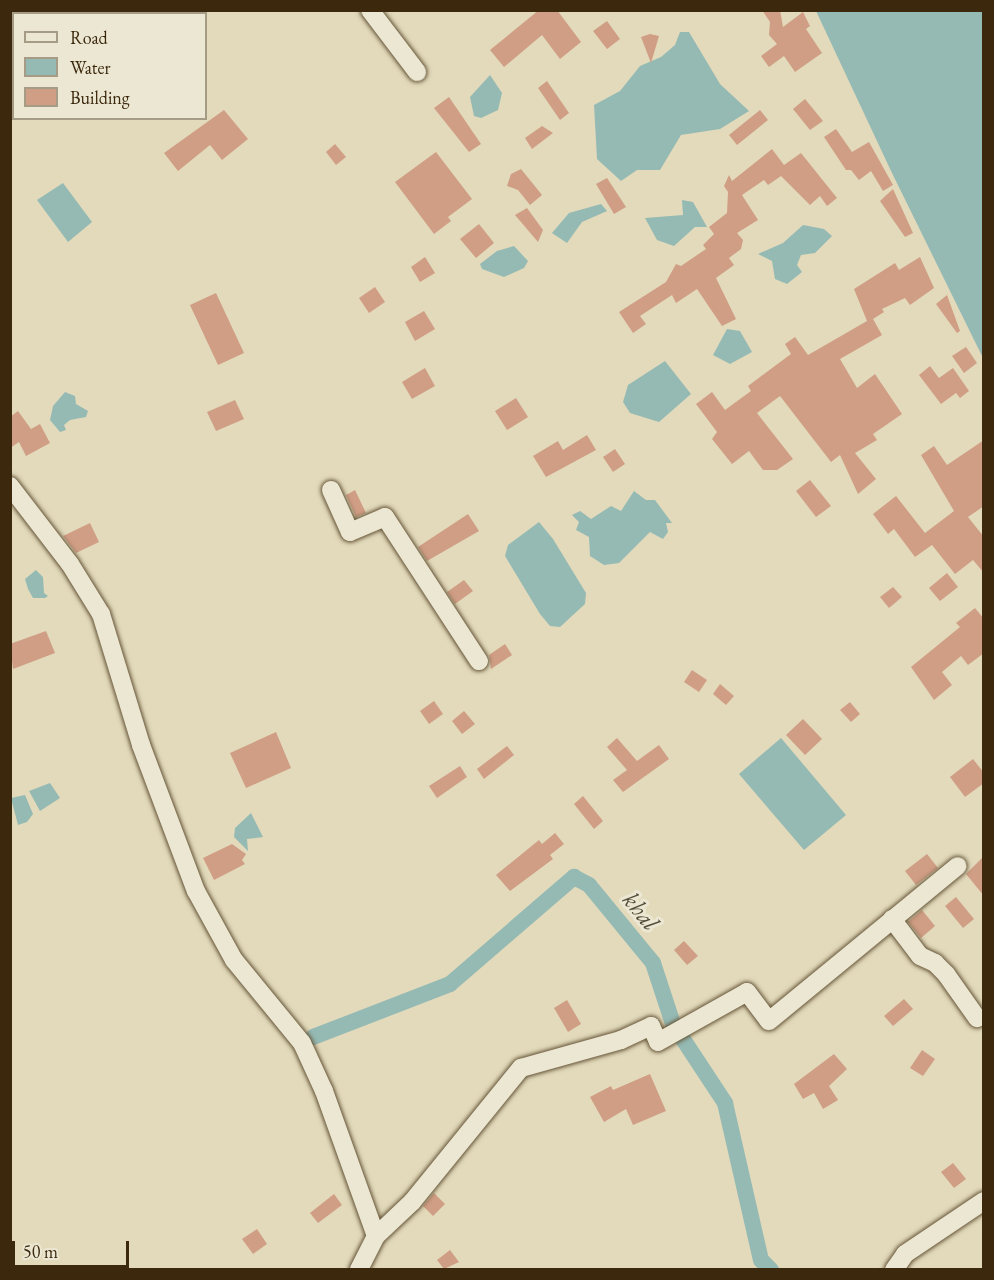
<!DOCTYPE html>
<html>
<head>
<meta charset="utf-8">
<style>
  body { margin:0 }
  #map { position:relative; width:994px; height:1280px; overflow:hidden; background:#e2dabb; font-family:"EB Garamond",serif }
  div>[style] { position:absolute }
  .water>* { inset:0; background:#95bab4 }
  .canal>* { height:16px; margin:-8px; padding:0 8px; transform-origin:8px; border-radius:8px; background:#95bab4 }
  .building>* { inset:0; background:#d09e85 }
  .roads { filter:drop-shadow(0 0 2px #665538) drop-shadow(0 0 2px #665538) }
  .minor>* { height:18px; margin:-9px; padding:0 9px; transform-origin:9px; border-radius:9px; background:#ece7d3 }
  span { translate:-50% -50%; white-space:nowrap; text-align:center; line-height:1.15; -webkit-text-stroke:6px #ece7d3; paint-order:stroke }
  .water-label { font-size:24px; color:#524d37; font-style:italic }
  .frame { position:absolute; inset:0; border:12px solid #3c290d; pointer-events:none }
  .legend { position:absolute; left:12px; top:12px; width:195px; height:108px; box-sizing:border-box; background:#ece7d3; border:2px solid #a69b84; margin:0; padding:8px 10px; list-style:none; font-size:18px; color:#3c290d }
  .legend li { display:flex; align-items:center; gap:12px; height:30px }
  .legend b { width:30px; border:2px solid #a69b84 }
  .scale { position:absolute; left:12px; top:1241px; width:117px; height:27px; box-sizing:border-box; border:3px solid #3c290d; border-top:0; padding-left:8px; font-size:18px; line-height:21px; white-space:nowrap; color:#3c290d; -webkit-text-stroke:4px #ece7d3; paint-order:stroke }
</style>
</head>
<body>
<div id="map">
  <div class="water">
    <div style="clip-path:polygon(816px 11px,983px 11px,983px 358px,891px 171px)"></div>
    <div style="clip-path:polygon(680px 32px,689px 32px,720px 84px,749px 111px,720px 129px,681px 135px,660px 170px,637px 170px,621px 181px,597px 159px,594px 105px,620px 91px,640px 66px,661px 57px,675px 45px)"></div>
    <div style="clip-path:polygon(490px 75px,502px 93px,498px 110px,481px 118px,474px 116px,470px 97px)"></div>
    <div style="clip-path:polygon(63px 183px,92px 222px,68px 242px,37px 200px)"></div>
    <div style="clip-path:polygon(682px 200px,693px 202px,707px 227px,695px 227px,674px 246px,657px 240px,645px 218px,683px 215px)"></div>
    <div style="clip-path:polygon(601px 204px,607px 211px,582px 222px,567px 243px,552px 233px,569px 213px)"></div>
    <div style="clip-path:polygon(803px 225px,824px 229px,832px 236px,815px 253px,801px 255px,797px 265px,802px 272px,787px 284px,775px 279px,772px 261px,758px 254px,783px 243px)"></div>
    <div style="clip-path:polygon(514px 246px,528px 261px,524px 268px,504px 277px,482px 269px,480px 264px,497px 251px)"></div>
    <div style="clip-path:polygon(727px 329px,740px 331px,752px 352px,730px 364px,713px 355px)"></div>
    <div style="clip-path:polygon(665px 361px,691px 394px,659px 422px,630px 413px,623px 402px,628px 385px)"></div>
    <div style="clip-path:polygon(65px 392px,75px 396px,76px 404px,88px 411px,86px 417px,70px 420px,64px 425px,66px 430px,60px 432px,50px 420px,53px 406px)"></div>
    <div style="clip-path:polygon(634px 491px,646px 500px,655px 500px,672px 523px,666px 523px,668px 532px,663px 539px,650px 532px,619px 563px,604px 565px,590px 556px,589px 537px,576px 530px,579px 522px,572px 515px,580px 511px,591px 519px,611px 506px,621px 511px)"></div>
    <div style="clip-path:polygon(539px 522px,553px 539px,586px 593px,585px 604px,560px 627px,550px 626px,540px 614px,505px 556px,508px 545px)"></div>
    <div style="clip-path:polygon(36px 570px,43px 577px,44px 593px,48px 596px,45px 598px,33px 598px,28px 589px,25px 579px)"></div>
    <div style="clip-path:polygon(781px 738px,846px 815px,804px 850px,739px 774px)"></div>
    <div style="clip-path:polygon(50px 783px,60px 798px,40px 811px,29px 791px)"></div>
    <div style="clip-path:polygon(25px 795px,33px 814px,27px 822px,18px 825px,11px 798px)"></div>
    <div style="clip-path:polygon(251px 813px,263px 837px,247px 839px,248px 851px,234px 837px,235px 828px)"></div>
  </div>
  <div class="canal">
    <div style="left:313px;top:1037px;width:147px;rotate:-21.1deg"></div>
    <div style="left:450px;top:984px;width:164px;rotate:-40.8deg"></div>
    <div style="left:574px;top:877px;width:17px;rotate:28deg"></div>
    <div style="left:589px;top:885px;width:101px;rotate:50.6deg"></div>
    <div style="left:653px;top:963px;width:64px;rotate:71.8deg"></div>
    <div style="left:673px;top:1024px;width:95px;rotate:56.6deg"></div>
    <div style="left:725px;top:1103px;width:161px;rotate:77.1deg"></div>
    <div style="left:761px;top:1260px;width:14px;rotate:45deg"></div>
  </div>
  <div class="building">
    <div style="clip-path:polygon(539px 10px,557px 10px,581px 42px,560px 59px,542px 35px,504px 67px,490px 50px)"></div>
    <div style="clip-path:polygon(762px 10px,780px 10px,783px 27px,803px 12px,810px 26px,806px 29px,822px 53px,795px 72px,784px 56px,769px 67px,761px 56px,777px 44px,769px 35px,770px 22px)"></div>
    <div style="clip-path:polygon(607px 21px,620px 39px,607px 49px,593px 31px)"></div>
    <div style="clip-path:polygon(650px 34px,659px 36px,651px 63px,641px 37px)"></div>
    <div style="clip-path:polygon(547px 81px,569px 113px,560px 120px,538px 88px)"></div>
    <div style="clip-path:polygon(449px 97px,481px 144px,469px 152px,434px 108px)"></div>
    <div style="clip-path:polygon(805px 99px,823px 121px,810px 130px,793px 109px)"></div>
    <div style="clip-path:polygon(224px 110px,248px 139px,222px 160px,210px 145px,178px 171px,164px 153px)"></div>
    <div style="clip-path:polygon(760px 110px,768px 120px,737px 145px,729px 135px)"></div>
    <div style="clip-path:polygon(542px 126px,553px 133px,532px 149px,525px 138px)"></div>
    <div style="clip-path:polygon(836px 129px,852px 152px,869px 142px,893px 185px,883px 191px,871px 171px,859px 180px,851px 170px,846px 170px,824px 137px)"></div>
    <div style="clip-path:polygon(335px 144px,346px 157px,336px 165px,326px 152px)"></div>
    <div style="clip-path:polygon(772px 149px,784px 165px,801px 153px,837px 198px,827px 206px,820px 196px,810px 205px,781px 176px,768px 185px,764px 180px,742px 195px,758px 220px,737px 233px,743px 240px,741px 249px,729px 258px,734px 265px,716px 278px,736px 319px,722px 326px,697px 289px,676px 303px,672px 295px,640px 316px,646px 324px,633px 333px,619px 312px,666px 282px,676px 264px,681px 266px,706px 249px,703px 245px,714px 234px,709px 227px,727px 213px,728px 192px,724px 186px,729px 175px,732px 181px)"></div>
    <div style="clip-path:polygon(436px 152px,472px 199px,448px 217px,451px 221px,434px 234px,395px 182px)"></div>
    <div style="clip-path:polygon(521px 169px,542px 195px,530px 205px,518px 190px,507px 186px,511px 174px)"></div>
    <div style="clip-path:polygon(607px 178px,626px 207px,614px 214px,596px 184px)"></div>
    <div style="clip-path:polygon(893px 189px,913px 233px,905px 237px,880px 201px)"></div>
    <div style="clip-path:polygon(527px 208px,543px 230px,538px 242px,515px 215px)"></div>
    <div style="clip-path:polygon(479px 224px,494px 243px,476px 258px,460px 239px)"></div>
    <div style="clip-path:polygon(425px 257px,435px 273px,420px 282px,411px 267px)"></div>
    <div style="clip-path:polygon(920px 257px,934px 288px,910px 305px,905px 298px,882px 309px,884px 312px,873px 319px,882px 335px,840px 359px,857px 388px,875px 374px,902px 414px,873px 434px,877px 440px,855px 453px,876px 479px,858px 494px,840px 455px,831px 462px,780px 396px,757px 413px,793px 459px,777px 470px,763px 470px,749px 451px,732px 464px,712px 439px,717px 432px,696px 404px,712px 392px,725px 410px,751px 391px,748px 386px,791px 354px,785px 344px,795px 337px,808px 355px,867px 321px,854px 289px,895px 263px,899px 270px)"></div>
    <div style="clip-path:polygon(375px 287px,385px 302px,369px 313px,359px 298px)"></div>
    <div style="clip-path:polygon(216px 293px,244px 353px,218px 365px,190px 305px)"></div>
    <div style="clip-path:polygon(947px 295px,960px 331px,957px 333px,936px 304px)"></div>
    <div style="clip-path:polygon(424px 311px,435px 329px,415px 341px,405px 322px)"></div>
    <div style="clip-path:polygon(966px 347px,977px 363px,964px 373px,952px 356px)"></div>
    <div style="clip-path:polygon(930px 366px,939px 378px,953px 368px,969px 391px,960px 398px,956px 393px,941px 404px,919px 375px)"></div>
    <div style="clip-path:polygon(425px 368px,435px 386px,412px 399px,402px 382px)"></div>
    <div style="clip-path:polygon(516px 398px,528px 417px,507px 430px,495px 411px)"></div>
    <div style="clip-path:polygon(235px 400px,244px 419px,216px 431px,207px 412px)"></div>
    <div style="clip-path:polygon(18px 411px,31px 429px,40px 424px,50px 443px,26px 456px,19px 442px,10px 448px,10px 417px)"></div>
    <div style="clip-path:polygon(587px 435px,596px 450px,546px 477px,533px 456px,558px 441px,563px 450px)"></div>
    <div style="clip-path:polygon(984px 440px,984px 506px,968px 517px,984px 537px,984px 573px,973px 560px,955px 574px,932px 545px,915px 557px,894px 529px,888px 534px,873px 514px,896px 496px,925px 533px,954px 511px,921px 455px,934px 446px,947px 465px)"></div>
    <div style="clip-path:polygon(615px 449px,625px 464px,613px 472px,603px 457px)"></div>
    <div style="clip-path:polygon(810px 480px,831px 506px,816px 517px,796px 491px)"></div>
    <div style="clip-path:polygon(355px 490px,366px 513px,356px 517px,346px 495px)"></div>
    <div style="clip-path:polygon(468px 514px,479px 531px,427px 561px,418px 547px)"></div>
    <div style="clip-path:polygon(90px 523px,99px 542px,76px 553px,63px 536px)"></div>
    <div style="clip-path:polygon(947px 573px,958px 587px,940px 601px,929px 588px)"></div>
    <div style="clip-path:polygon(464px 580px,473px 591px,455px 604px,447px 592px)"></div>
    <div style="clip-path:polygon(893px 587px,902px 597px,889px 608px,880px 597px)"></div>
    <div style="clip-path:polygon(975px 608px,984px 619px,984px 653px,968px 665px,961px 656px,942px 672px,952px 685px,934px 700px,911px 667px,960px 627px,956px 623px)"></div>
    <div style="clip-path:polygon(46px 631px,55px 653px,13px 669px,10px 644px)"></div>
    <div style="clip-path:polygon(505px 644px,512px 655px,491px 669px,489px 655px)"></div>
    <div style="clip-path:polygon(692px 670px,707px 680px,699px 692px,684px 682px)"></div>
    <div style="clip-path:polygon(720px 684px,734px 696px,726px 705px,713px 694px)"></div>
    <div style="clip-path:polygon(434px 701px,443px 714px,429px 724px,420px 711px)"></div>
    <div style="clip-path:polygon(850px 702px,860px 714px,851px 722px,840px 710px)"></div>
    <div style="clip-path:polygon(464px 711px,475px 724px,462px 734px,452px 721px)"></div>
    <div style="clip-path:polygon(803px 719px,822px 739px,805px 755px,786px 735px)"></div>
    <div style="clip-path:polygon(276px 732px,291px 768px,246px 788px,230px 753px)"></div>
    <div style="clip-path:polygon(617px 738px,637px 761px,659px 745px,669px 759px,623px 792px,613px 780px,627px 770px,607px 747px)"></div>
    <div style="clip-path:polygon(507px 746px,514px 755px,484px 779px,477px 769px)"></div>
    <div style="clip-path:polygon(973px 759px,984px 773px,984px 783px,965px 797px,950px 777px)"></div>
    <div style="clip-path:polygon(460px 766px,467px 777px,437px 798px,429px 786px)"></div>
    <div style="clip-path:polygon(583px 796px,603px 821px,594px 829px,574px 804px)"></div>
    <div style="clip-path:polygon(555px 833px,564px 844px,550px 855px,553px 859px,510px 891px,496px 875px,539px 840px,542px 844px)"></div>
    <div style="clip-path:polygon(232px 844px,246px 854px,242px 860px,245px 864px,214px 880px,203px 858px)"></div>
    <div style="clip-path:polygon(927px 854px,938px 868px,916px 885px,905px 871px)"></div>
    <div style="clip-path:polygon(984px 856px,984px 896px,966px 874px)"></div>
    <div style="clip-path:polygon(956px 897px,974px 919px,963px 928px,945px 906px)"></div>
    <div style="clip-path:polygon(922px 910px,935px 926px,921px 938px,908px 922px)"></div>
    <div style="clip-path:polygon(684px 941px,698px 956px,687px 965px,674px 950px)"></div>
    <div style="clip-path:polygon(904px 999px,913px 1009px,893px 1026px,884px 1016px)"></div>
    <div style="clip-path:polygon(567px 1000px,581px 1024px,568px 1032px,554px 1008px)"></div>
    <div style="clip-path:polygon(922px 1050px,935px 1059px,923px 1076px,910px 1068px)"></div>
    <div style="clip-path:polygon(834px 1054px,847px 1069px,829px 1086px,838px 1100px,823px 1109px,814px 1093px,803px 1099px,794px 1084px)"></div>
    <div style="clip-path:polygon(650px 1074px,666px 1111px,633px 1125px,626px 1109px,604px 1122px,590px 1097px,611px 1086px,613px 1090px)"></div>
    <div style="clip-path:polygon(953px 1163px,966px 1179px,954px 1188px,941px 1172px)"></div>
    <div style="clip-path:polygon(434px 1193px,445px 1204px,433px 1216px,423px 1206px)"></div>
    <div style="clip-path:polygon(334px 1194px,342px 1205px,318px 1223px,310px 1213px)"></div>
    <div style="clip-path:polygon(257px 1229px,267px 1244px,253px 1254px,242px 1239px)"></div>
    <div style="clip-path:polygon(450px 1250px,459px 1262px,444px 1269px,437px 1260px)"></div>
  </div>
  <div class="roads">
    <div class="minor">
      <div style="left:370px;top:10px;width:78px;rotate:52.8deg"></div>
      <div style="left:10px;top:486px;width:98px;rotate:52.4deg"></div>
      <div style="left:70px;top:564px;width:59px;rotate:58.2deg"></div>
      <div style="left:101px;top:614px;width:137px;rotate:73deg"></div>
      <div style="left:141px;top:745px;width:156px;rotate:69.4deg"></div>
      <div style="left:196px;top:891px;width:79px;rotate:61.2deg"></div>
      <div style="left:234px;top:960px;width:107px;rotate:50.7deg"></div>
      <div style="left:302px;top:1043px;width:53px;rotate:65.4deg"></div>
      <div style="left:324px;top:1091px;width:154px;rotate:70.3deg"></div>
      <div style="left:376px;top:1236px;width:38px;rotate:117deg"></div>
      <div style="left:331px;top:490px;width:46px;rotate:65.7deg"></div>
      <div style="left:350px;top:532px;width:38px;rotate:-23deg"></div>
      <div style="left:385px;top:517px;width:172px;rotate:56.9deg"></div>
      <div style="left:892px;top:919px;width:46px;rotate:52.9deg"></div>
      <div style="left:920px;top:956px;width:17px;rotate:25deg"></div>
      <div style="left:935px;top:963px;width:16px;rotate:45deg"></div>
      <div style="left:946px;top:974px;width:54px;rotate:54.8deg"></div>
      <div style="left:376px;top:1236px;width:50px;rotate:-43.4deg"></div>
      <div style="left:412px;top:1202px;width:173px;rotate:-50.9deg"></div>
      <div style="left:521px;top:1068px;width:104px;rotate:-15.6deg"></div>
      <div style="left:621px;top:1040px;width:33px;rotate:-25deg"></div>
      <div style="left:651px;top:1026px;width:17px;rotate:66deg"></div>
      <div style="left:658px;top:1042px;width:102px;rotate:-29.3deg"></div>
      <div style="left:747px;top:992px;width:36px;rotate:53deg"></div>
      <div style="left:769px;top:1021px;width:244px;rotate:-39.4deg"></div>
      <div style="left:894px;top:1270px;width:19px;rotate:-55deg"></div>
      <div style="left:905px;top:1254px;width:95px;rotate:-33.9deg"></div>
    </div>
  </div>
  <div class="water-label">
    <span style="left:641px;top:911px;rotate:51deg">khal</span>
  </div>
  <div class="frame"></div>
  <ul class="legend">
  <li><b style="height:8px;background:#ece7d3"></b>Road</li>
  <li><b style="height:16px;background:#95bab4"></b>Water</li>
  <li><b style="height:16px;background:#d09e85"></b>Building</li>
  </ul>
  <div class="scale">50 m</div>
</div>
</body>
</html>
